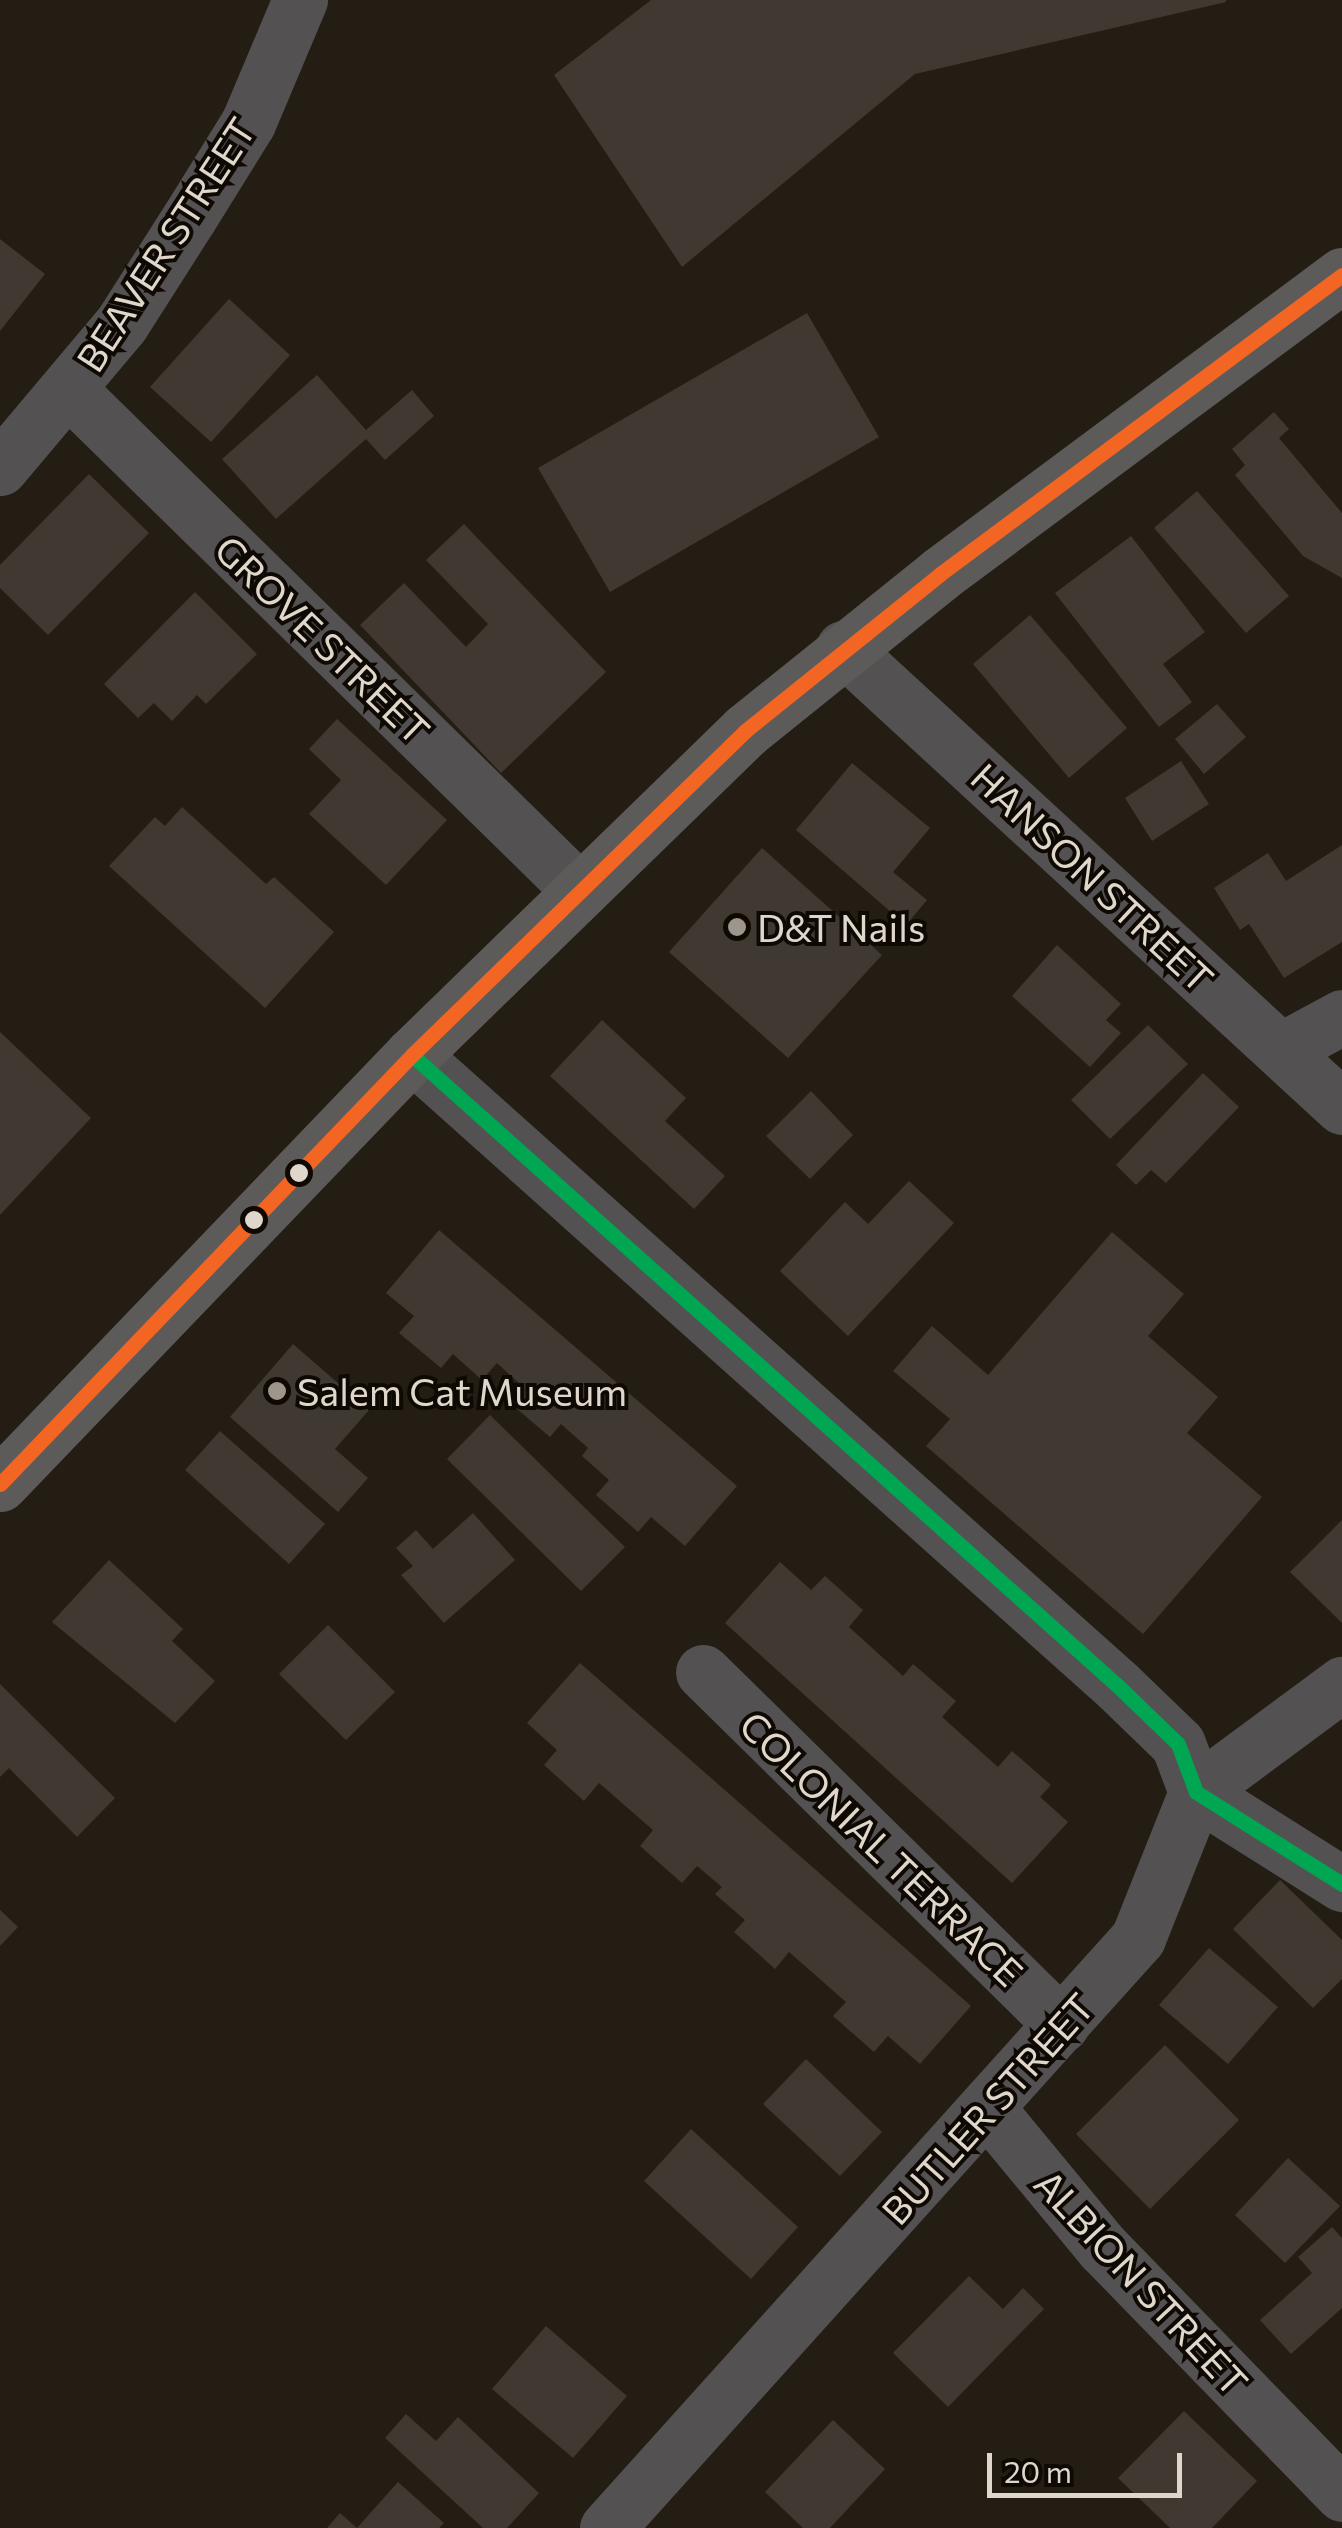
<!DOCTYPE html>
<html>
<head>
<meta charset="utf-8">
<style>
  body { margin:0 }
  #map { position:relative; width:1342px; height:2528px; overflow:hidden; background:#241d13; font-family:Commissioner,sans-serif }
  div>[style] { position:absolute }
  .building>* { inset:0; background:#403931 }
  .minor>* { height:55px; margin:-27.5px; padding:0 27.5px; transform-origin:27.5px; border-radius:27.5px; background:#545153 }
  .major>* { height:55px; margin:-27.5px; padding:0 27.5px; transform-origin:27.5px; border-radius:27.5px; background:#5d5a5a }
  .bus-1>* { height:15px; margin:-7.5px; padding:0 7.5px; transform-origin:7.5px; border-radius:7.5px; background:#00a651 }
  .bus-2>* { height:15px; margin:-7.5px; padding:0 7.5px; transform-origin:7.5px; border-radius:7.5px; background:#f26522 }
  .dots>* { width:28px; height:28px; translate:-50% -50%; box-sizing:border-box; border:5px solid #0f0904; border-radius:50% }
  span { translate:-50% -50%; white-space:nowrap; text-align:center; line-height:1.15; -webkit-text-stroke:8px #0f0904; paint-order:stroke }
  .street-label { font-size:38px; color:#e0d7cc }
  .poi-label { font-size:38px; color:#e0d7cc }
  .left { translate:0 -50%; text-align:left }
  .scale { position:absolute; left:987px; top:2453px; width:195px; height:45px; box-sizing:border-box; border:5px solid #e0d7cc; border-top:0; padding-left:12px; font-size:30px; line-height:35px; white-space:nowrap; color:#e0d7cc; -webkit-text-stroke:8px #0f0904; paint-order:stroke }
</style>
</head>
<body>
<div id="map">
  <div class="building">
    <div style="clip-path:polygon(651px 0,1226px 0,1226px 2px,915px 74px,682px 267px,554px 75px)"></div>
    <div style="clip-path:polygon(0 239px,45px 274px,0 331px)"></div>
    <div style="clip-path:polygon(229px 299px,290px 355px,211px 442px,150px 387px)"></div>
    <div style="clip-path:polygon(807px 313px,879px 437px,610px 592px,538px 468px)"></div>
    <div style="clip-path:polygon(317px 375px,366px 430px,412px 390px,434px 416px,385px 460px,366px 439px,276px 519px,222px 459px)"></div>
    <div style="clip-path:polygon(1274px 412px,1289px 429px,1279px 438px,1342px 513px,1342px 578px,1303px 556px,1235px 475px,1245px 465px,1232px 449px)"></div>
    <div style="clip-path:polygon(89px 474px,149px 533px,48px 635px,0 588px,0 565px)"></div>
    <div style="clip-path:polygon(1197px 491px,1289px 596px,1246px 633px,1154px 528px)"></div>
    <div style="clip-path:polygon(464px 524px,606px 672px,501px 773px,360px 625px,404px 583px,466px 647px,488px 624px,426px 560px)"></div>
    <div style="clip-path:polygon(1131px 536px,1205px 632px,1163px 664px,1192px 702px,1159px 727px,1055px 593px)"></div>
    <div style="clip-path:polygon(195px 592px,257px 654px,206px 704px,197px 695px,172px 721px,154px 703px,138px 718px,104px 684px)"></div>
    <div style="clip-path:polygon(1030px 615px,1127px 728px,1069px 778px,973px 664px)"></div>
    <div style="clip-path:polygon(1217px 704px,1246px 737px,1204px 774px,1175px 739px)"></div>
    <div style="clip-path:polygon(337px 719px,447px 820px,386px 885px,309px 814px,341px 780px,309px 749px)"></div>
    <div style="clip-path:polygon(1181px 761px,1209px 804px,1152px 841px,1125px 798px)"></div>
    <div style="clip-path:polygon(852px 763px,930px 828px,893px 872px,927px 900px,906px 925px,796px 830px)"></div>
    <div style="clip-path:polygon(182px 807px,266px 884px,274px 877px,334px 932px,265px 1008px,109px 866px,155px 817px,165px 826px)"></div>
    <div style="clip-path:polygon(1342px 845px,1342px 942px,1284px 978px,1249px 924px,1240px 930px,1214px 888px,1268px 853px,1286px 881px)"></div>
    <div style="clip-path:polygon(762px 848px,882px 955px,788px 1058px,669px 952px)"></div>
    <div style="clip-path:polygon(1057px 945px,1121px 1004px,1106px 1020px,1121px 1033px,1090px 1067px,1012px 996px)"></div>
    <div style="clip-path:polygon(602px 1020px,686px 1098px,665px 1121px,725px 1176px,694px 1209px,550px 1076px)"></div>
    <div style="clip-path:polygon(1148px 1025px,1188px 1064px,1110px 1139px,1071px 1100px)"></div>
    <div style="clip-path:polygon(0 1032px,91px 1118px,0 1215px)"></div>
    <div style="clip-path:polygon(1203px 1073px,1239px 1107px,1166px 1183px,1151px 1170px,1136px 1185px,1116px 1165px)"></div>
    <div style="clip-path:polygon(811px 1091px,853px 1135px,810px 1179px,766px 1136px)"></div>
    <div style="clip-path:polygon(909px 1181px,954px 1223px,848px 1336px,780px 1271px,845px 1202px,868px 1224px)"></div>
    <div style="clip-path:polygon(439px 1230px,737px 1486px,685px 1546px,651px 1517px,638px 1532px,596px 1495px,609px 1480px,582px 1456px,588px 1448px,561px 1424px,550px 1437px,510px 1403px,523px 1387px,497px 1363px,482px 1380px,453px 1354px,441px 1368px,399px 1333px,414px 1316px,386px 1293px)"></div>
    <div style="clip-path:polygon(1112px 1232px,1184px 1294px,1148px 1336px,1218px 1397px,1187px 1433px,1262px 1497px,1143px 1634px,926px 1446px,950px 1419px,893px 1371px,932px 1326px,988px 1375px)"></div>
    <div style="clip-path:polygon(293px 1344px,369px 1410px,335px 1449px,368px 1478px,338px 1512px,230px 1417px)"></div>
    <div style="clip-path:polygon(490px 1415px,625px 1547px,581px 1591px,447px 1459px)"></div>
    <div style="clip-path:polygon(220px 1431px,325px 1524px,289px 1564px,185px 1470px)"></div>
    <div style="clip-path:polygon(473px 1513px,515px 1560px,444px 1623px,401px 1575px,413px 1566px,396px 1548px,416px 1530px,433px 1549px)"></div>
    <div style="clip-path:polygon(1342px 1520px,1342px 1623px,1290px 1572px)"></div>
    <div style="clip-path:polygon(109px 1560px,183px 1629px,172px 1641px,215px 1681px,175px 1723px,52px 1622px)"></div>
    <div style="clip-path:polygon(780px 1562px,811px 1590px,825px 1576px,863px 1610px,849px 1627px,903px 1676px,913px 1664px,956px 1701px,942px 1717px,998px 1767px,1012px 1751px,1051px 1785px,1040px 1797px,1068px 1822px,1012px 1883px,725px 1623px)"></div>
    <div style="clip-path:polygon(328px 1625px,395px 1692px,346px 1740px,279px 1674px)"></div>
    <div style="clip-path:polygon(580px 1663px,971px 2006px,920px 2064px,888px 2036px,874px 2052px,833px 2016px,846px 2002px,789px 1952px,775px 1969px,734px 1932px,745px 1920px,715px 1894px,722px 1887px,697px 1866px,682px 1883px,640px 1846px,653px 1830px,599px 1783px,584px 1801px,544px 1765px,557px 1750px,527px 1723px)"></div>
    <div style="clip-path:polygon(0 1684px,115px 1798px,77px 1837px,9px 1768px,0 1777px)"></div>
    <div style="clip-path:polygon(1280px 1880px,1342px 1940px,1342px 1979px,1313px 2008px,1233px 1929px)"></div>
    <div style="clip-path:polygon(0 1910px,18px 1927px,0 1946px)"></div>
    <div style="clip-path:polygon(1209px 1948px,1278px 2007px,1228px 2064px,1159px 2005px)"></div>
    <div style="clip-path:polygon(1165px 2045px,1239px 2120px,1150px 2209px,1076px 2134px)"></div>
    <div style="clip-path:polygon(806px 2059px,882px 2132px,840px 2176px,763px 2104px)"></div>
    <div style="clip-path:polygon(691px 2129px,798px 2227px,751px 2279px,644px 2181px)"></div>
    <div style="clip-path:polygon(1288px 2158px,1340px 2206px,1285px 2263px,1235px 2215px)"></div>
    <div style="clip-path:polygon(1332px 2227px,1342px 2238px,1342px 2308px,1291px 2354px,1260px 2320px,1312px 2273px,1298px 2257px)"></div>
    <div style="clip-path:polygon(969px 2276px,1003px 2309px,1023px 2288px,1044px 2309px,948px 2407px,893px 2353px)"></div>
    <div style="clip-path:polygon(546px 2326px,627px 2396px,573px 2458px,492px 2389px)"></div>
    <div style="clip-path:polygon(1184px 2411px,1257px 2481px,1212px 2528px,1170px 2528px,1118px 2478px)"></div>
    <div style="clip-path:polygon(406px 2414px,436px 2441px,458px 2417px,539px 2493px,507px 2528px,483px 2528px,385px 2438px)"></div>
    <div style="clip-path:polygon(833px 2420px,885px 2469px,830px 2528px,803px 2528px,765px 2492px)"></div>
    <div style="clip-path:polygon(398px 2482px,444px 2523px,439px 2528px,357px 2528px)"></div>
    <div style="clip-path:polygon(340px 2513px,357px 2528px,327px 2528px)"></div>
  </div>
  <div class="minor">
    <div style="left:68px;top:389px;width:714px;rotate:44.43deg"></div>
    <div style="left:0;top:468px;width:189px;rotate:-49.9deg"></div>
    <div style="left:122px;top:323px;width:125px;rotate:-57.5deg"></div>
    <div style="left:189px;top:218px;width:112px;rotate:-58.2deg"></div>
    <div style="left:248px;top:123px;width:134px;rotate:-67.1deg"></div>
    <div style="left:843px;top:648px;width:678px;rotate:42.61deg"></div>
    <div style="left:1281px;top:1050px;width:69px;rotate:-28.4deg"></div>
    <div style="left:412px;top:1055px;width:947px;rotate:41.79deg"></div>
    <div style="left:1118px;top:1686px;width:83px;rotate:44deg"></div>
    <div style="left:1178px;top:1744px;width:51px;rotate:69.4deg"></div>
    <div style="left:1196px;top:1792px;width:173px;rotate:32.2deg"></div>
    <div style="left:703px;top:1672px;width:503px;rotate:44.52deg"></div>
    <div style="left:987px;top:2108px;width:182px;rotate:50.4deg"></div>
    <div style="left:1103px;top:2248px;width:343px;rotate:45.8deg"></div>
    <div style="left:607px;top:2528px;width:794px;rotate:-48.01deg"></div>
    <div style="left:1138px;top:1938px;width:157px;rotate:-68.3deg"></div>
    <div style="left:1196px;top:1792px;width:182px;rotate:-36.5deg"></div>
  </div>
  <div class="major">
    <div style="left:0;top:1484px;width:595px;rotate:-46.16deg"></div>
    <div style="left:412px;top:1055px;width:465px;rotate:-44.2deg"></div>
    <div style="left:745px;top:731px;width:250px;rotate:-38.8deg"></div>
    <div style="left:940px;top:574px;width:501px;rotate:-36.64deg"></div>
  </div>
  <div class="bus-1">
    <div style="left:412px;top:1055px;width:947px;rotate:41.79deg"></div>
    <div style="left:1118px;top:1686px;width:83px;rotate:44deg"></div>
    <div style="left:1178px;top:1744px;width:51px;rotate:69.4deg"></div>
    <div style="left:1196px;top:1792px;width:173px;rotate:32.2deg"></div>
  </div>
  <div class="bus-2">
    <div style="left:0;top:1484px;width:595px;rotate:-46.16deg"></div>
    <div style="left:412px;top:1055px;width:465px;rotate:-44.2deg"></div>
    <div style="left:745px;top:731px;width:250px;rotate:-38.8deg"></div>
    <div style="left:940px;top:574px;width:501px;rotate:-36.64deg"></div>
  </div>
  <div class="dots">
    <div style="left:737px;top:927px;background:#9e968b"></div>
    <div style="left:299px;top:1173px;background:#e0d7cc"></div>
    <div style="left:254px;top:1220px;background:#e0d7cc"></div>
    <div style="left:277px;top:1391px;background:#9e968b"></div>
  </div>
  <div class="street-label">
    <span style="left:165px;top:244px;rotate:-57deg">BEAVER STREET</span>
    <span style="left:323px;top:639px;rotate:44deg">GROVE STREET</span>
    <span style="left:1093px;top:877px;rotate:43deg">HANSON STREET</span>
    <span style="left:882px;top:1848px;rotate:44deg">COLONIAL TERRACE</span>
    <span style="left:987px;top:2108px;rotate:-48deg">BUTLER STREET</span>
    <span style="left:1142px;top:2282px;rotate:47deg">ALBION STREET</span>
  </div>
  <div class="poi-label">
    <span class="left" style="left:757px;top:927px">D&amp;T Nails</span>
    <span class="left" style="left:297px;top:1391px">Salem Cat Museum</span>
  </div>
  <div class="scale">20 m</div>
</div>
</body>
</html>
